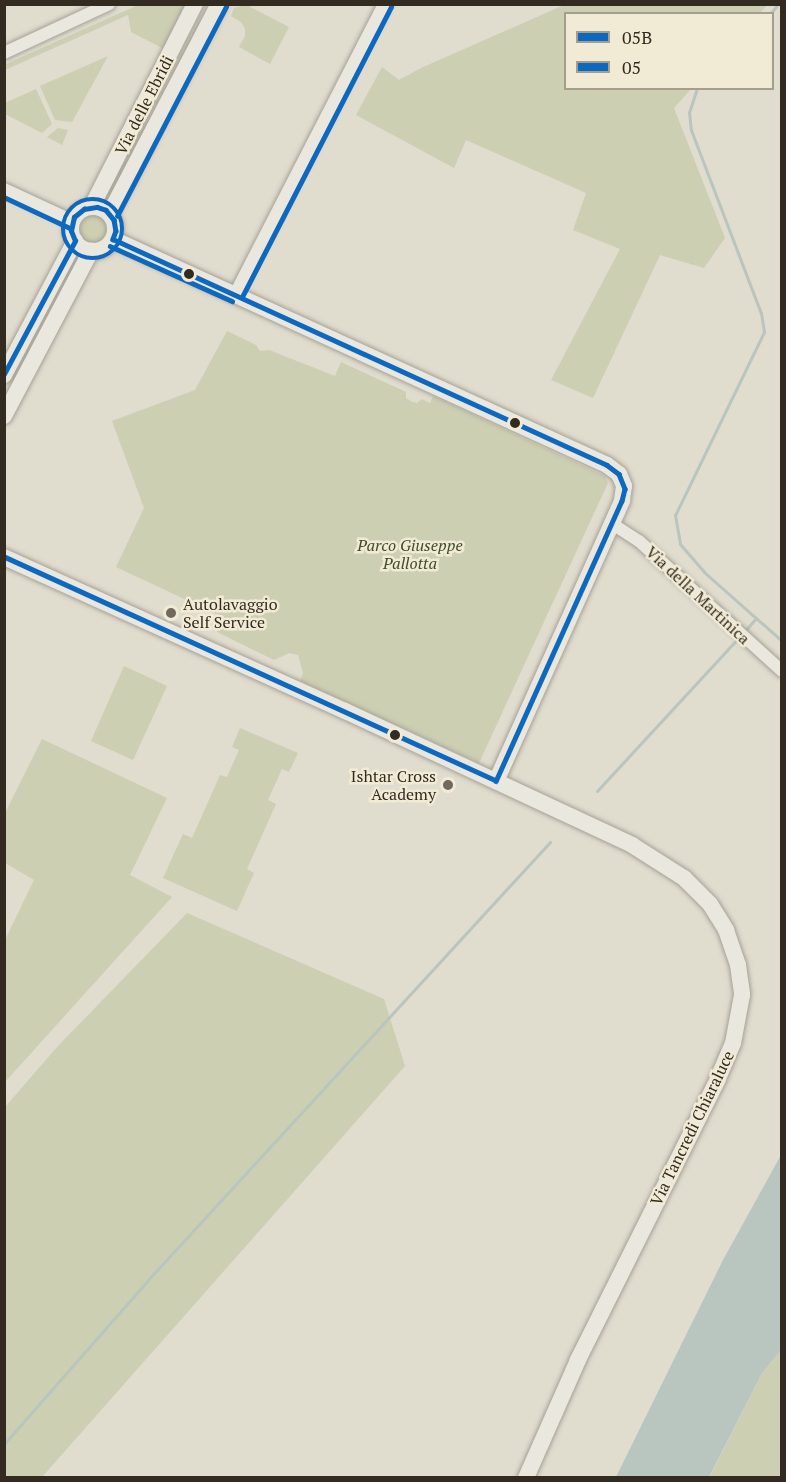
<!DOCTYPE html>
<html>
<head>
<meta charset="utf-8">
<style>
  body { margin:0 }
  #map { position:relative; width:786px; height:1482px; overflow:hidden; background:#e0dcce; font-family:"PT Serif",serif }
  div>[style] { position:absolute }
  .green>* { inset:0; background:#cccfb2 }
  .round { border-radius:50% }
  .water>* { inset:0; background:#b8c6bf }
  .stream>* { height:3px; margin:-1.5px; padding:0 1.5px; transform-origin:1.5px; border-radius:1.5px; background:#b8c6bf }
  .roads { filter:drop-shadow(0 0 2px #a6a197) drop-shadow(0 0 2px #a6a197) }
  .street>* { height:12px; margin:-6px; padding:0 6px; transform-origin:6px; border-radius:6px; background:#e9e7de }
  .secondary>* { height:16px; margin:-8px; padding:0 8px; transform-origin:8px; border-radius:8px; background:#e9e7de }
  .secondary>.ring { margin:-8px; padding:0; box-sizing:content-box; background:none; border:16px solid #e9e7de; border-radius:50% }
  .bus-1>* { height:4.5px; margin:-2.25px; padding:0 2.25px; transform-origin:2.25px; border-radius:2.25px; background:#0c69bf }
  .bus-2>* { height:4.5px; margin:-2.25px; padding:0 2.25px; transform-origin:2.25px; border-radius:2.25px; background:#0c69bf }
  .bus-2>.ring { margin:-2.25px; padding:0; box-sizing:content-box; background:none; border:4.5px solid #0c69bf; border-radius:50% }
  .dots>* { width:16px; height:16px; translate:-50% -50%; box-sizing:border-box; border:3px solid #f1ebd5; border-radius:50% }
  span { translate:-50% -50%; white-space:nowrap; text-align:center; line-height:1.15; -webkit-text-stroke:5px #f1ebd5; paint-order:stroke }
  .street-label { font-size:16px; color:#342b20 }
  .park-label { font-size:16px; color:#414e29; font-style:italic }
  .poi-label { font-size:16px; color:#342b20 }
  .left { translate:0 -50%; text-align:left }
  .right { translate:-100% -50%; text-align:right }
  .frame { position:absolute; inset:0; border:6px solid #342b20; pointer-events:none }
  .legend { position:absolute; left:564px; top:12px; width:210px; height:78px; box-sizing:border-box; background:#f1ebd5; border:2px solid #a59e8d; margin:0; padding:8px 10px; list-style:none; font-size:18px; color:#342b20 }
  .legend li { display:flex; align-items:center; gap:12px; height:30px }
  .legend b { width:30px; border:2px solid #a59e8d }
</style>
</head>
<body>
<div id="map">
  <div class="green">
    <div style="clip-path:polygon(138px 5px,185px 5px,164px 49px,131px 32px,128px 15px,5px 70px,4px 65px)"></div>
    <div style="clip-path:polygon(244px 5px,251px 5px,250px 7px,289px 27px,270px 64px,239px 47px,245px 36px,245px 29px,241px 22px,231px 16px,234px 8px)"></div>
    <div style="clip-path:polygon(564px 5px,767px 5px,759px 14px,566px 14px,566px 88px,691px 89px,674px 108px,725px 238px,704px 268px,660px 255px,593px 398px,551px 380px,620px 249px,573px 230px,586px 193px,466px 140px,454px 168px,356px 115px,382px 67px,399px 80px,421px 68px)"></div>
    <div style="clip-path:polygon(198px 22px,200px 22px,164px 96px,161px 95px)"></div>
    <div style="clip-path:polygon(108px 56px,72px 122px,55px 120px,40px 86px)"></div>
    <div style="clip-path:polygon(36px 89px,52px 124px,42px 133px,5px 114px,5px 103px)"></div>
    <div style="clip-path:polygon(148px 124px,110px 200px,108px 195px,144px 126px)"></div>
    <div style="clip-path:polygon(58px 128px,68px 130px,62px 145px,47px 137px)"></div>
    <div class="round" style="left:80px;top:215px;width:28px;height:28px"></div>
    <div style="clip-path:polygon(227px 331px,256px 345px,260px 351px,269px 350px,335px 376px,341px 362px,406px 392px,406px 398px,412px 402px,417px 403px,422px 399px,430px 403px,433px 396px,605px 476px,608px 483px,479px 763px,300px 681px,303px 673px,298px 655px,289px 653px,274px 660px,217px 632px,225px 618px,116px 567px,144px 508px,112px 421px,195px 390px)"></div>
    <div style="clip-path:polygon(124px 666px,167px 686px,133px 760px,91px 741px)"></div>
    <div style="clip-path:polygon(240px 728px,298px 753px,289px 772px,282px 769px,268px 800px,276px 804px,247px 869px,254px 873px,237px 911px,163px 878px,183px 834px,192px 838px,220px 775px,227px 777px,239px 750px,232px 747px)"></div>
    <div style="clip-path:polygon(42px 739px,167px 798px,130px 875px,172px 897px,5px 1082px,5px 940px,34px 880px,5px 863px,5px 813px)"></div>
    <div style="clip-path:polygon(187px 913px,384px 999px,405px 1066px,42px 1477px,5px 1477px,5px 1107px,58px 1046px)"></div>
    <div style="clip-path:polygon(781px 1350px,781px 1477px,709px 1478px,762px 1373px)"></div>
  </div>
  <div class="water">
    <div style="clip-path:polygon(781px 1155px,781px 1350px,762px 1373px,709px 1477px,616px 1477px,723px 1260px)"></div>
  </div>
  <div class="stream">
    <div style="left:770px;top:14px;width:13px;rotate:-51deg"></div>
    <div style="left:697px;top:88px;width:25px;rotate:108deg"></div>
    <div style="left:689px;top:112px;width:18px;rotate:84deg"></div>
    <div style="left:691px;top:130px;width:196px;rotate:69.1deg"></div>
    <div style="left:761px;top:313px;width:19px;rotate:81deg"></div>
    <div style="left:764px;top:332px;width:203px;rotate:115.9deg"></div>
    <div style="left:675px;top:515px;width:29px;rotate:80deg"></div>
    <div style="left:680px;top:544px;width:37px;rotate:49deg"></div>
    <div style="left:704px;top:572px;width:104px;rotate:41.5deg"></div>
    <div style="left:743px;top:633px;width:20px;rotate:-49deg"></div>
    <div style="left:597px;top:791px;width:209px;rotate:-47.3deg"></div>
    <div style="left:4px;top:1444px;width:217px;rotate:-48.7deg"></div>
    <div style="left:147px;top:1281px;width:596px;rotate:-47.45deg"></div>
  </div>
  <div class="roads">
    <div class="street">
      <div style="left:4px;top:53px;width:116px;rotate:-25deg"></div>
      <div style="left:4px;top:189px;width:76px;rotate:24.9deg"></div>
      <div style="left:235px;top:294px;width:326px;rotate:-62.8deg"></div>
      <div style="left:611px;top:523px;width:33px;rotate:33deg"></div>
      <div style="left:639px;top:541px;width:193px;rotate:42.3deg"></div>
    </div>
    <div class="secondary">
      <div style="left:92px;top:206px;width:227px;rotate:-63deg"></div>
      <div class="ring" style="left:71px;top:207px;width:28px;height:28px"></div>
      <div style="left:110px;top:213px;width:236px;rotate:-62.5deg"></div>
      <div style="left:113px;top:239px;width:543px;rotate:24.58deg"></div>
      <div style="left:607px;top:465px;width:15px;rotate:37deg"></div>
      <div style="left:619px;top:474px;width:13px;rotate:67deg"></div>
      <div style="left:624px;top:486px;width:15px;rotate:98deg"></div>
      <div style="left:622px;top:501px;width:307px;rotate:114.2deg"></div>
      <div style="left:4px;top:375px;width:152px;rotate:-62.1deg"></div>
      <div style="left:4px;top:416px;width:187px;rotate:-62.2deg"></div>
      <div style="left:4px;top:557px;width:374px;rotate:24.3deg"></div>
      <div style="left:345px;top:711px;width:317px;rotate:25deg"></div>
      <div style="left:632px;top:845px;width:62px;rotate:32.4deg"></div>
      <div style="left:684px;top:878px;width:37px;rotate:45deg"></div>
      <div style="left:710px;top:904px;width:31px;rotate:58deg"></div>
      <div style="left:726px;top:930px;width:37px;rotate:71deg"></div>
      <div style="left:738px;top:965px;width:30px;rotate:82deg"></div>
      <div style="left:742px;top:995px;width:49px;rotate:100.6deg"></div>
      <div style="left:733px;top:1043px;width:39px;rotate:113deg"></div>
      <div style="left:718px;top:1079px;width:314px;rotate:116.5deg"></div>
      <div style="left:578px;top:1360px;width:129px;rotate:113.8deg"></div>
    </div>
  </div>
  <div class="bus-1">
    <div style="left:4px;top:374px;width:151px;rotate:-61.9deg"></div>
    <div style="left:75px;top:241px;width:11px;rotate:-112deg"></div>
    <div style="left:71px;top:231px;width:14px;rotate:-78deg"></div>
    <div style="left:74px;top:217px;width:13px;rotate:-39deg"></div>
    <div style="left:84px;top:209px;width:13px;rotate:-9deg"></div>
    <div style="left:97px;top:207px;width:9px;rotate:18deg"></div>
    <div style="left:106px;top:210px;width:13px;rotate:51deg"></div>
    <div style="left:114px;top:220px;width:11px;rotate:80deg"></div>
    <div style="left:116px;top:231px;width:9px;rotate:111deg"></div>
    <div style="left:113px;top:239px;width:543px;rotate:24.58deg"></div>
    <div style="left:607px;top:465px;width:15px;rotate:37deg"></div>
    <div style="left:619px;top:474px;width:16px;rotate:68deg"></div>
    <div style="left:625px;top:489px;width:12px;rotate:104deg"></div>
    <div style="left:622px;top:501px;width:307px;rotate:114.2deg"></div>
    <div style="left:496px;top:781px;width:541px;rotate:-155.52deg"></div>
  </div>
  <div class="bus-2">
    <div style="left:4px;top:197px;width:73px;rotate:25.2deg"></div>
    <div class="ring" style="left:63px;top:199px;width:55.5px;height:55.5px"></div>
    <div style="left:117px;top:216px;width:236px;rotate:-62.5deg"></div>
    <div style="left:110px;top:246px;width:134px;rotate:24.3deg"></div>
    <div style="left:242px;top:297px;width:326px;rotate:-62.8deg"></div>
  </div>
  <div class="dots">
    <div style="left:189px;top:274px;background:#342b20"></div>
    <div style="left:515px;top:423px;background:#342b20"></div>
    <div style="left:171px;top:613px;background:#70695d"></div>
    <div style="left:395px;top:735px;background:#342b20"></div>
    <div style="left:448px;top:785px;background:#70695d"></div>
  </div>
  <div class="street-label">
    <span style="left:144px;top:105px;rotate:-63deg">Via delle Ebridi</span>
    <span style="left:698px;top:595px;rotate:43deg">Via della Martinica</span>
    <span style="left:692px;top:1128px;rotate:-64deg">Via Tancredi Chiaraluce</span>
  </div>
  <div class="park-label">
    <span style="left:410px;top:554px">Parco Giuseppe<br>Pallotta</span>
  </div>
  <div class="poi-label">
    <span class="left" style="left:183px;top:613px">Autolavaggio<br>Self Service</span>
    <span class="right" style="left:436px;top:785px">Ishtar Cross<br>Academy</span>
  </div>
  <div class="frame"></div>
  <ul class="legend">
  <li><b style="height:8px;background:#0c69bf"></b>05B</li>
  <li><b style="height:8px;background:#0c69bf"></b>05</li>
  </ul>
</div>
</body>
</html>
